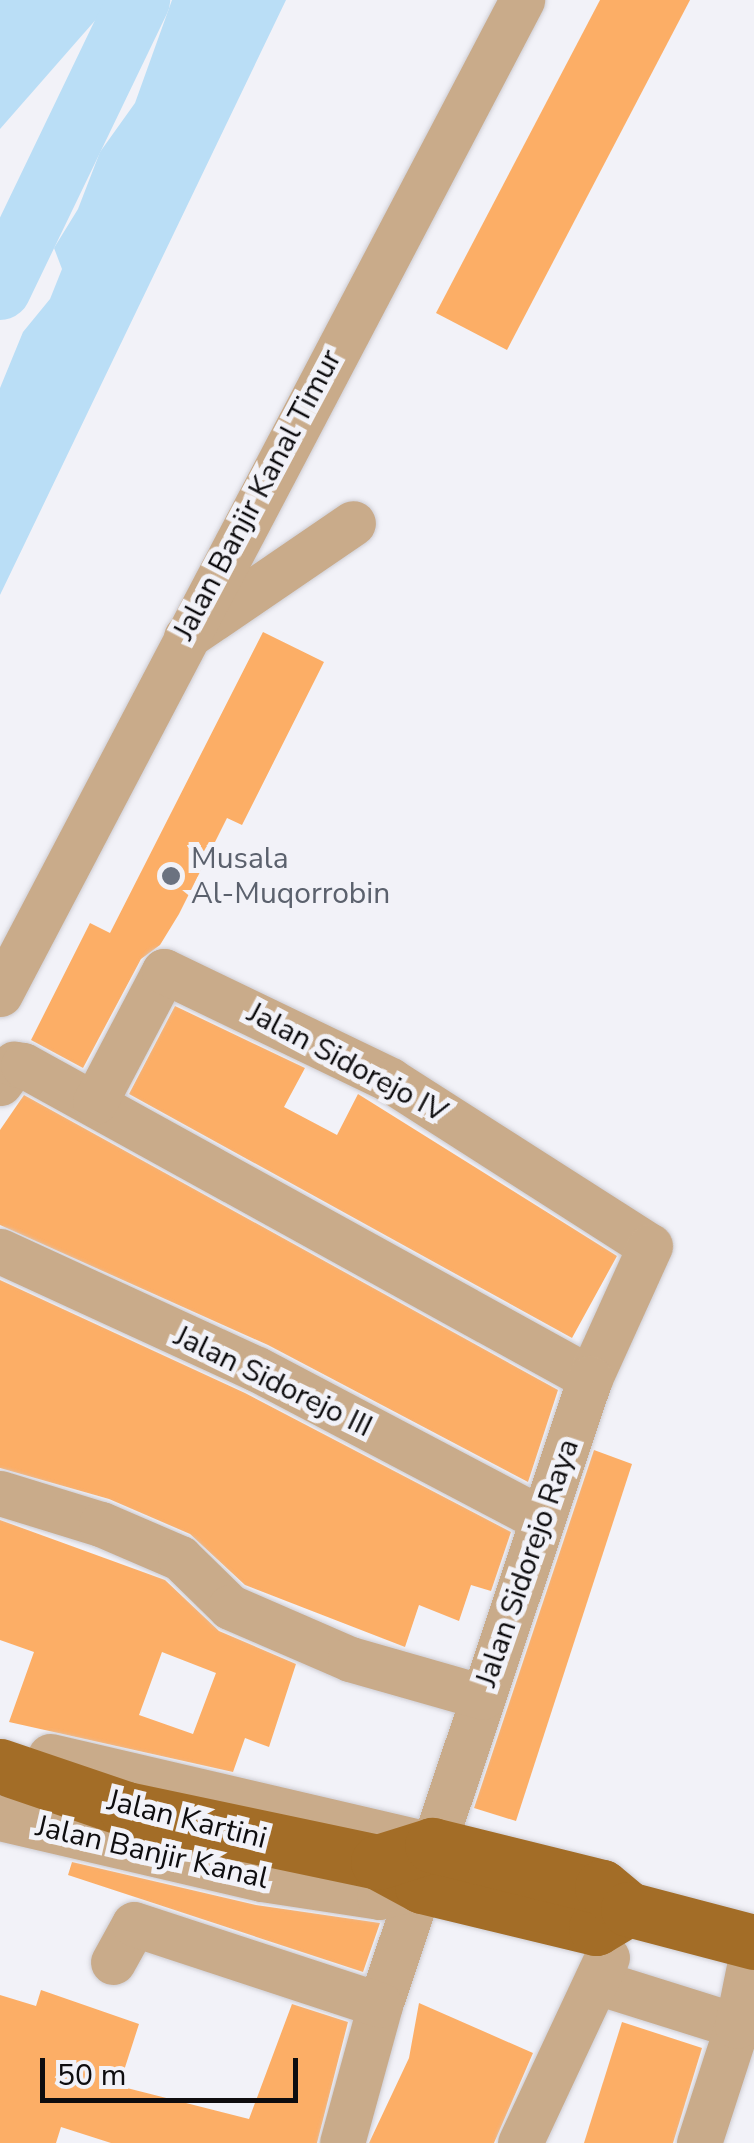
<!DOCTYPE html>
<html>
<head>
<meta charset="utf-8">
<style>
  body { margin:0 }
  #map { position:relative; width:754px; height:2143px; overflow:hidden; background:#f2f2f8; font-family:"Nunito Sans",sans-serif }
  div>[style] { position:absolute }
  .water>* { inset:0; background:#badef6 }
  .river>* { height:62px; margin:-31px; padding:0 31px; transform-origin:31px; border-radius:31px; background:#badef6 }
  .building>* { inset:0; background:#fcae66 }
  .roads { filter:drop-shadow(0 0 2px #cecdd3) drop-shadow(0 0 2px #cecdd3) }
  .minor>* { height:45px; margin:-22.5px; padding:0 22.5px; transform-origin:22.5px; border-radius:22.5px; background:#c9ab8a }
  .major>* { height:55px; margin:-27.5px; padding:0 27.5px; transform-origin:27.5px; border-radius:27.5px; background:#a36d27 }
  .dots>* { width:28px; height:28px; translate:-50% -50%; box-sizing:border-box; border:5px solid #f2f2f8; border-radius:50% }
  span { translate:-50% -50%; white-space:nowrap; text-align:center; line-height:1.15; -webkit-text-stroke:10px #f2f2f8; paint-order:stroke }
  .street-label { font-size:30px; color:#0e0d0f }
  .worship-label { font-size:30px; color:#5b616d }
  .left { translate:0 -50%; text-align:left }
  .scale { position:absolute; left:40px; top:2058px; width:258px; height:45px; box-sizing:border-box; border:5px solid #0e0d0f; border-top:0; padding-left:12px; font-size:30px; line-height:35px; white-space:nowrap; color:#0e0d0f; -webkit-text-stroke:8px #f2f2f8; paint-order:stroke }
</style>
</head>
<body>
<div id="map">
  <div class="water">
    <div style="clip-path:polygon(0 0,113px 0,0 129px)"></div>
    <div style="clip-path:polygon(172px 0,286px 0,0 595px,0 388px,23px 332px,50px 299px,62px 269px,54px 248px,78px 209px,100px 152px,135px 103px)"></div>
  </div>
  <div class="river">
    <div style="left:0;top:289px;width:321px;rotate:-64.3deg"></div>
  </div>
  <div class="building">
    <div style="clip-path:polygon(600px 0,690px 0,507px 350px,436px 313px)"></div>
    <div style="clip-path:polygon(263px 632px,324px 662px,242px 825px,227px 818px,179px 914px,160px 945px,141px 959px,83px 1068px,31px 1040px,90px 923px,110px 933px)"></div>
    <div style="clip-path:polygon(175px 1006px,305px 1068px,284px 1107px,337px 1135px,358px 1094px,617px 1256px,572px 1338px,129px 1094px)"></div>
    <div style="clip-path:polygon(24px 1095px,558px 1390px,528px 1482px,268px 1345px,0 1225px,0 1130px)"></div>
    <div style="clip-path:polygon(0 1280px,245px 1393px,511px 1532px,491px 1591px,471px 1585px,459px 1621px,419px 1605px,405px 1647px,245px 1585px,190px 1534px,109px 1499px,0 1468px)"></div>
    <div style="clip-path:polygon(594px 1450px,632px 1464px,516px 1821px,474px 1808px)"></div>
    <div style="clip-path:polygon(evenodd,0 1520px,165px 1580px,219px 1631px,296px 1664px,269px 1747px,245px 1738px,233px 1772px,9px 1722px,34px 1652px,0 1640px,0 1520px,162px 1652px,216px 1673px,193px 1734px,139px 1715px,162px 1652px)"></div>
    <div style="clip-path:polygon(72px 1862px,256px 1905px,380px 1923px,363px 1972px,68px 1875px)"></div>
    <div style="clip-path:polygon(41px 1990px,139px 2024px,119px 2086px,249px 2119px,292px 2004px,348px 2022px,317px 2143px,111px 2143px,61px 2127px,56px 2143px,0 2143px,0 1995px,36px 2006px)"></div>
    <div style="clip-path:polygon(419px 2003px,533px 2053px,494px 2143px,369px 2143px,409px 2058px)"></div>
    <div style="clip-path:polygon(622px 2022px,702px 2048px,673px 2143px,584px 2143px)"></div>
  </div>
  <div class="roads">
    <div class="minor">
      <div style="left:186px;top:637px;width:202px;rotate:-34.3deg"></div>
      <div style="left:0;top:994px;width:1123px;rotate:-62.29deg"></div>
      <div style="left:0;top:1083px;width:24px;rotate:-54deg"></div>
      <div style="left:14px;top:1064px;width:9px;rotate:6deg"></div>
      <div style="left:23px;top:1065px;width:648px;rotate:28.9deg"></div>
      <div style="left:95px;top:1102px;width:148px;rotate:-62.2deg"></div>
      <div style="left:164px;top:971px;width:251px;rotate:25.7deg"></div>
      <div style="left:390px;top:1080px;width:308px;rotate:32.6deg"></div>
      <div style="left:650px;top:1246px;width:145px;rotate:114.4deg"></div>
      <div style="left:590px;top:1378px;width:661px;rotate:108.52deg"></div>
      <div style="left:380px;top:2005px;width:143px;rotate:105.4deg"></div>
      <div style="left:0;top:1251px;width:283px;rotate:24.7deg"></div>
      <div style="left:257px;top:1369px;width:322px;rotate:27.8deg"></div>
      <div style="left:0;top:1493px;width:106px;rotate:17.1deg"></div>
      <div style="left:101px;top:1524px;width:86px;rotate:23.3deg"></div>
      <div style="left:180px;top:1558px;width:70px;rotate:44.4deg"></div>
      <div style="left:230px;top:1607px;width:131px;rotate:23.4deg"></div>
      <div style="left:350px;top:1659px;width:138px;rotate:15.9deg"></div>
      <div style="left:50px;top:1756px;width:392px;rotate:13.1deg"></div>
      <div style="left:0;top:1818px;width:269px;rotate:13.1deg"></div>
      <div style="left:262px;top:1879px;width:118px;rotate:8.7deg"></div>
      <div style="left:379px;top:1897px;width:44px;rotate:-14.3deg"></div>
      <div style="left:113px;top:1962px;width:43px;rotate:-61.1deg"></div>
      <div style="left:134px;top:1924px;width:259px;rotate:18.2deg"></div>
      <div style="left:597px;top:1982px;width:147px;rotate:17.4deg"></div>
      <div style="left:737px;top:2026px;width:123px;rotate:108deg"></div>
      <div style="left:737px;top:2026px;width:86px;rotate:-78.6deg"></div>
      <div style="left:520px;top:2143px;width:205px;rotate:-64.9deg"></div>
    </div>
    <div class="major">
      <div style="left:0;top:1766px;width:133px;rotate:18.8deg"></div>
      <div style="left:126px;top:1809px;width:258px;rotate:11.9deg"></div>
      <div style="left:378px;top:1862px;width:50px;rotate:28.6deg"></div>
      <div style="left:422px;top:1886px;width:179px;rotate:13.6deg"></div>
      <div style="left:596px;top:1928px;width:37px;rotate:-31deg"></div>
      <div style="left:378px;top:1862px;width:57px;rotate:-17.5deg"></div>
      <div style="left:432px;top:1845px;width:175px;rotate:13.9deg"></div>
      <div style="left:602px;top:1887px;width:34px;rotate:40deg"></div>
      <div style="left:628px;top:1909px;width:130px;rotate:14.7deg"></div>
    </div>
  </div>
  <div class="dots">
    <div style="left:171px;top:876px;background:#6b7280"></div>
  </div>
  <div class="street-label">
    <span style="left:258px;top:495px;rotate:-62deg">Jalan Banjir Kanal Timur</span>
    <span style="left:347px;top:1063px;rotate:28deg">Jalan Sidorejo IV</span>
    <span style="left:273px;top:1382px;rotate:26deg">Jalan Sidorejo III</span>
    <span style="left:528px;top:1563px;rotate:-71deg">Jalan Sidorejo Raya</span>
    <span style="left:187px;top:1820px;rotate:14deg">Jalan Kartini</span>
    <span style="left:152px;top:1853px;rotate:13deg">Jalan Banjir Kanal</span>
  </div>
  <div class="worship-label">
    <span class="left" style="left:191px;top:876px">Musala<br>Al-Muqorrobin</span>
  </div>
  <div class="scale">50 m</div>
</div>
</body>
</html>
